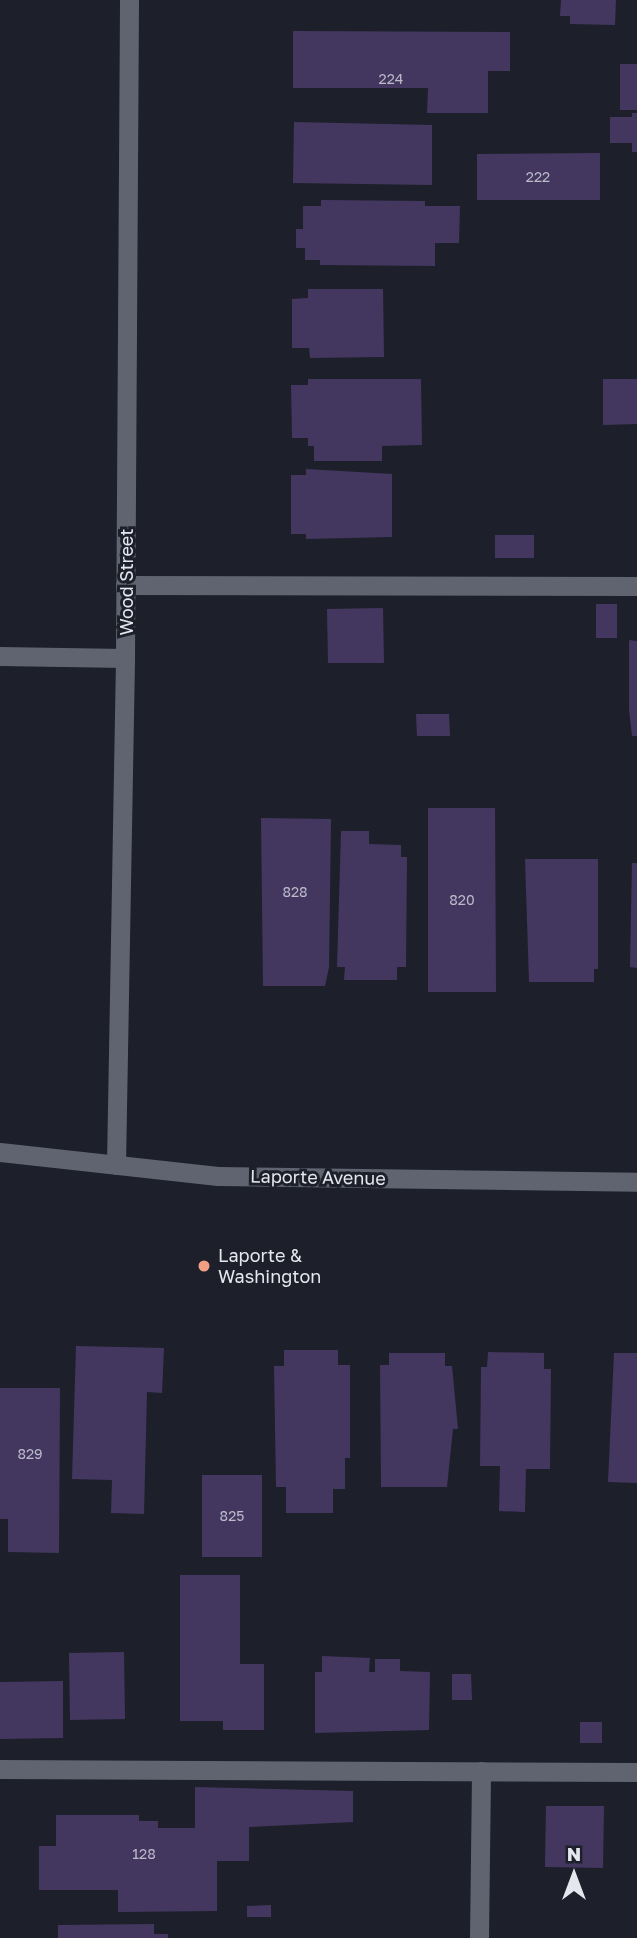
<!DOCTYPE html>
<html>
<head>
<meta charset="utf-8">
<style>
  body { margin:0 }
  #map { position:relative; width:637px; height:1938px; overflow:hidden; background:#1d202a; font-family:"Golos Text",sans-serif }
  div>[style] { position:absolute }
  .building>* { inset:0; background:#433760 }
  .service>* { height:19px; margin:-9.5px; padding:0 9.5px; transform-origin:9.5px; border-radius:9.5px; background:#606471 }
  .tertiary>* { height:19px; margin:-9.5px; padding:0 9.5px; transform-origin:9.5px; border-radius:9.5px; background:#606471 }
  .dots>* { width:19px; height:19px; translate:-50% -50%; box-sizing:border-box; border:4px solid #1d202a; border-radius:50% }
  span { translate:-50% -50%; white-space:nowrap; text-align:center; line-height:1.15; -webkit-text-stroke:6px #1d202a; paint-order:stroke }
  .number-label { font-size:14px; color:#bcbbca }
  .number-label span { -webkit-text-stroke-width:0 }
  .street-label { font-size:18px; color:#e4e7ee }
  .poi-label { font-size:18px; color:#e4e7ee }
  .left { translate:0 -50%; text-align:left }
  .north { position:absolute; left:539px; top:1840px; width:70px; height:70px; -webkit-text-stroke:5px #1d202a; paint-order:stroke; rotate:0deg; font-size:19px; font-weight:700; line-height:28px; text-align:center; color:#e4e7ee }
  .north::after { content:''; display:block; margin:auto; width:24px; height:32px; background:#e4e7ee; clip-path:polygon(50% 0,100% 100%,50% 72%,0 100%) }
</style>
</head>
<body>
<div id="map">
  <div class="building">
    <div style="clip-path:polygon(561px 0,616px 0,615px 25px,570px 24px,570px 16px,560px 16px)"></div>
    <div style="clip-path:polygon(293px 31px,510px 32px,510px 71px,488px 71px,488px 113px,427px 113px,428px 88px,293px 88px)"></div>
    <div style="clip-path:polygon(620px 64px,637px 64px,637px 110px,620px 110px)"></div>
    <div style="clip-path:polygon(632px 113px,637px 113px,637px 152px,632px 152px,632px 143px,610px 143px,610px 117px,632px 117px)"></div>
    <div style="clip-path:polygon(294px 122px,432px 125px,432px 185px,293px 183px)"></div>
    <div style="clip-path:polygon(600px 153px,600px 200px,477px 200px,477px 154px)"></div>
    <div style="clip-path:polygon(321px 200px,425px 201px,425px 206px,460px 206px,459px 243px,435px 243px,435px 266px,320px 265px,320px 260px,305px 260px,305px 248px,296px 248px,296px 229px,303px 229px,303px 206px,321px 206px)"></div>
    <div style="clip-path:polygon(308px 289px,383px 289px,384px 357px,310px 358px,309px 348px,292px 348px,292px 299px,308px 298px)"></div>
    <div style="clip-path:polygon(308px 379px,421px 379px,422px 445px,382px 446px,382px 461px,314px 461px,314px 446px,308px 446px,308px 438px,292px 438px,291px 385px,308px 385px)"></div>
    <div style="clip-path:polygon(603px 379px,637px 379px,637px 424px,603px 425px)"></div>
    <div style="clip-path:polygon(306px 469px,392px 474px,392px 537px,306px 539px,306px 534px,291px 534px,291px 475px,306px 475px)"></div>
    <div style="clip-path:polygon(495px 535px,534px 535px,534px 558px,495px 558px)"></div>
    <div style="clip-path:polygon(596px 604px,617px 604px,617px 638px,596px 638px)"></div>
    <div style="clip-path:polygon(383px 608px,384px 663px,328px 663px,327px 609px)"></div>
    <div style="clip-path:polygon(629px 640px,637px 641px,637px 736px,632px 736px,629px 710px)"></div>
    <div style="clip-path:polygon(416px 714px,449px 714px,450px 736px,417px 736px)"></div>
    <div style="clip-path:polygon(428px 808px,495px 808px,496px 992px,428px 992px)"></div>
    <div style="clip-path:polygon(261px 818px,331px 819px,329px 967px,325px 986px,263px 986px)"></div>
    <div style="clip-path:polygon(341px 831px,369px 831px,369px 844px,401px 845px,401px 857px,407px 857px,406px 967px,397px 967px,397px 980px,344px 980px,345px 967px,337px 967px)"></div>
    <div style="clip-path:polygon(525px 859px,598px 859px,598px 969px,594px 969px,594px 982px,529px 982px)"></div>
    <div style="clip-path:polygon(632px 863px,637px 863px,637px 968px,630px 967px)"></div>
    <div style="clip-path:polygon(76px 1346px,164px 1348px,162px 1393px,147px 1392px,144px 1514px,111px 1513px,112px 1480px,72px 1479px)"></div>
    <div style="clip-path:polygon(284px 1350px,338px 1350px,338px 1365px,350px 1365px,350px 1458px,345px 1458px,345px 1489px,333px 1489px,333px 1513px,286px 1513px,286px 1487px,276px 1487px,274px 1366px,284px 1366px)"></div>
    <div style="clip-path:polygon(488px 1352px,544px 1353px,544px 1369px,551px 1369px,550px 1469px,526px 1469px,525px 1512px,499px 1511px,500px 1466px,480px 1466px,481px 1367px,487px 1367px)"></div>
    <div style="clip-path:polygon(389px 1353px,445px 1353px,445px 1366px,452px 1366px,458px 1429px,453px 1429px,447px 1487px,381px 1487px,380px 1365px,389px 1365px)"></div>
    <div style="clip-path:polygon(614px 1353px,637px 1353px,637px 1483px,608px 1482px)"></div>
    <div style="clip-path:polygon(0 1388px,60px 1388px,59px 1553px,8px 1552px,8px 1519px,0 1519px)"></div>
    <div style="clip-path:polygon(202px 1475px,262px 1475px,262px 1557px,202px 1557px)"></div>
    <div style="clip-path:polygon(180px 1575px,240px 1575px,240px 1664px,264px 1664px,264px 1730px,223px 1730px,223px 1721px,180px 1721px)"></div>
    <div style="clip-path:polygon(124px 1652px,125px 1719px,70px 1720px,69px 1653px)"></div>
    <div style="clip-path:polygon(322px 1656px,370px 1658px,369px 1672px,375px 1672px,375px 1659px,400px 1659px,400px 1671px,430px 1672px,429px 1730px,315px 1733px,315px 1672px,322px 1672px)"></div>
    <div style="clip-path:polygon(452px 1674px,471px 1674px,472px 1700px,452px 1700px)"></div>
    <div style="clip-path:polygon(63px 1681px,63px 1738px,0 1739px,0 1682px)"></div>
    <div style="clip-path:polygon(580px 1722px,602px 1722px,602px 1743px,580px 1743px)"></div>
    <div style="clip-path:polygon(195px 1787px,353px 1791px,353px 1822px,249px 1827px,249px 1861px,217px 1861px,217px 1911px,118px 1912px,118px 1890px,39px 1890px,39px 1846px,56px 1846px,56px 1815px,139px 1815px,139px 1821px,158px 1821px,158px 1828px,195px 1828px)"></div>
    <div style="clip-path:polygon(546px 1806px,604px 1806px,603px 1868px,545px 1867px)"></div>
    <div style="clip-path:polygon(271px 1905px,271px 1917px,247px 1917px,247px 1906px)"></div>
    <div style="clip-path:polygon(154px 1924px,154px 1934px,168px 1934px,168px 1938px,58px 1938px,58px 1925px)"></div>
  </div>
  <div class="service">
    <div style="left:125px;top:585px;width:512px;rotate:0.11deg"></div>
    <div style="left:0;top:656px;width:125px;rotate:0.9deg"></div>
    <div style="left:0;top:1769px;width:637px;rotate:0.27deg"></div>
    <div style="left:479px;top:1938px;width:167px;rotate:-89.3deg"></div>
  </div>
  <div class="tertiary">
    <div style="left:0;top:1152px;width:219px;rotate:6.3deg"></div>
    <div style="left:218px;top:1176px;width:419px;rotate:0.8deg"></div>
    <div style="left:116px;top:1165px;width:507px;rotate:-88.98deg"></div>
    <div style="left:125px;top:658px;width:658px;rotate:-89.65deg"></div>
  </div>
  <div class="dots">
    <div style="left:204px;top:1266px;background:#f39f84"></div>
  </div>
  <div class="number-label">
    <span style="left:391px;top:79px">224</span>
    <span style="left:538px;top:177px">222</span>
    <span style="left:295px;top:892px">828</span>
    <span style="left:462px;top:900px">820</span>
    <span style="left:30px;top:1454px">829</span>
    <span style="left:232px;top:1516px">825</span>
    <span style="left:144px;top:1854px">128</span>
  </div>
  <div class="street-label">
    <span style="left:126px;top:582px;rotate:-90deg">Wood Street</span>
    <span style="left:318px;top:1177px;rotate:1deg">Laporte Avenue</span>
  </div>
  <div class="poi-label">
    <span class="left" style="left:218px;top:1266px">Laporte &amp;<br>Washington</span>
  </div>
  <div class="north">N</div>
</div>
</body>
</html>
